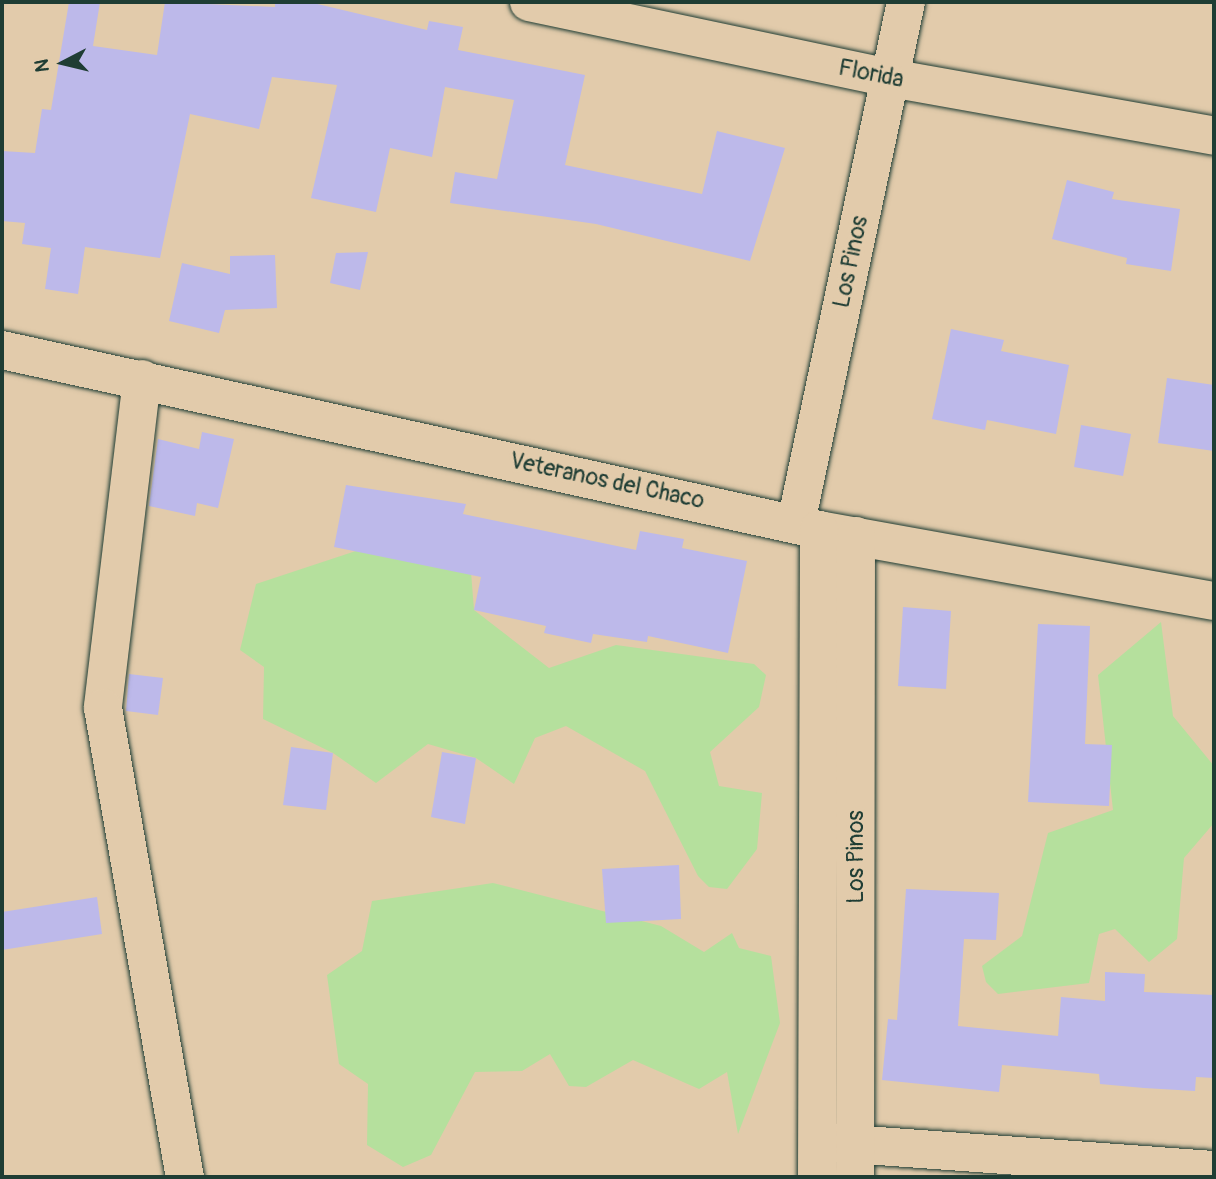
<!DOCTYPE html>
<html>
<head>
<meta charset="utf-8">
<style>
  body { margin:0 }
  #map { position:relative; width:1216px; height:1179px; overflow:hidden; background:#e2cbab; font-family:Pangolin,sans-serif }
  div>[style] { position:absolute }
  .green>* { inset:0; background:#b5e09d }
  .building>* { inset:0; background:#bdb9ea }
  .roads { filter:drop-shadow(0 0 2px #1f3d34) drop-shadow(0 0 2px #1f3d34) }
  .street>* { height:38px; margin:-19px; padding:0 19px; transform-origin:19px; border-radius:19px; background:#e2cbab }
  .secondary>* { height:38px; margin:-19px; padding:0 19px; transform-origin:19px; border-radius:19px; background:#e2cbab }
  span { translate:-50% -50%; white-space:nowrap; text-align:center; line-height:1.15; -webkit-text-stroke:7px #e2cbab; paint-order:stroke }
  .street-label { font-size:23px; color:#1f3d34 }
  .frame { position:absolute; inset:0; border:4px solid #1f3d34; pointer-events:none }
  .north { position:absolute; left:28px; top:28px; width:70px; height:70px; -webkit-text-stroke:5px #e2cbab; paint-order:stroke; rotate:263deg; font-size:19px; font-weight:700; line-height:28px; text-align:center; color:#1f3d34 }
  .north::after { content:''; display:block; margin:auto; width:24px; height:32px; background:#1f3d34; clip-path:polygon(50% 0,100% 100%,50% 72%,0 100%) }
</style>
</head>
<body>
<div id="map">
  <div class="green">
    <div style="clip-path:polygon(383px 542px,470px 559px,474px 610px,549px 668px,616px 645px,754px 664px,766px 675px,759px 707px,710px 752px,719px 786px,762px 793px,757px 849px,727px 889px,709px 887px,698px 876px,645px 771px,566px 726px,535px 738px,514px 784px,476px 758px,428px 744px,376px 783px,333px 753px,263px 719px,264px 667px,240px 650px,256px 584px)"></div>
    <div style="clip-path:polygon(1161px 622px,1173px 716px,1214px 766px,1214px 823px,1184px 858px,1177px 939px,1149px 962px,1115px 929px,1099px 934px,1089px 983px,998px 994px,986px 982px,982px 966px,1022px 936px,1048px 833px,1113px 810px,1098px 675px)"></div>
    <div style="clip-path:polygon(493px 883px,661px 926px,704px 952px,732px 933px,739px 948px,771px 956px,780px 1023px,738px 1134px,727px 1072px,699px 1089px,633px 1060px,586px 1087px,569px 1086px,550px 1054px,522px 1071px,475px 1072px,431px 1155px,403px 1167px,367px 1145px,368px 1084px,339px 1064px,327px 975px,362px 951px,372px 901px)"></div>
  </div>
  <div class="building">
    <div style="clip-path:polygon(69px 2px,100px 2px,93px 46px,157px 55px,165px 2px,275px 7px,275px 2px,309px 2px,427px 30px,429px 21px,463px 27px,458px 50px,585px 75px,565px 165px,702px 194px,717px 131px,785px 148px,750px 261px,596px 224px,450px 203px,455px 172px,497px 179px,514px 100px,445px 87px,432px 157px,390px 148px,376px 212px,311px 198px,337px 85px,272px 77px,259px 129px,190px 114px,160px 258px,85px 247px,78px 294px,45px 289px,51px 248px,22px 244px,25px 223px,2px 221px,2px 151px,35px 153px,42px 109px,51px 110px)"></div>
    <div style="clip-path:polygon(1067px 180px,1114px 192px,1112px 199px,1180px 209px,1171px 271px,1126px 264px,1127px 258px,1052px 239px)"></div>
    <div style="clip-path:polygon(368px 252px,360px 290px,330px 283px,336px 253px)"></div>
    <div style="clip-path:polygon(275px 255px,277px 308px,225px 310px,219px 333px,169px 321px,182px 263px,230px 274px,230px 256px)"></div>
    <div style="clip-path:polygon(951px 329px,1004px 340px,1001px 351px,1069px 365px,1056px 434px,987px 420px,985px 430px,932px 419px)"></div>
    <div style="clip-path:polygon(1167px 378px,1214px 385px,1214px 451px,1158px 443px)"></div>
    <div style="clip-path:polygon(1081px 425px,1131px 434px,1123px 476px,1074px 467px)"></div>
    <div style="clip-path:polygon(202px 432px,234px 439px,218px 508px,197px 503px,195px 516px,149px 506px,158px 439px,199px 449px)"></div>
    <div style="clip-path:polygon(346px 485px,466px 504px,463px 514px,636px 550px,640px 531px,684px 539px,682px 548px,747px 561px,728px 653px,648px 636px,647px 642px,593px 634px,591px 643px,544px 633px,546px 626px,474px 610px,481px 577px,334px 547px)"></div>
    <div style="clip-path:polygon(903px 607px,951px 611px,946px 689px,898px 686px)"></div>
    <div style="clip-path:polygon(1038px 624px,1090px 626px,1085px 744px,1112px 745px,1109px 806px,1028px 802px)"></div>
    <div style="clip-path:polygon(129px 674px,163px 678px,158px 715px,126px 711px)"></div>
    <div style="clip-path:polygon(291px 747px,333px 753px,326px 810px,283px 805px)"></div>
    <div style="clip-path:polygon(442px 752px,476px 758px,465px 824px,431px 817px)"></div>
    <div style="clip-path:polygon(679px 865px,681px 919px,606px 923px,602px 869px)"></div>
    <div style="clip-path:polygon(906px 889px,999px 893px,996px 940px,964px 939px,958px 1026px,1058px 1036px,1061px 997px,1105px 1001px,1105px 972px,1145px 974px,1144px 992px,1214px 995px,1214px 1078px,1196px 1077px,1195px 1091px,1144px 1088px,1100px 1084px,1099px 1074px,1002px 1065px,999px 1092px,882px 1080px,888px 1019px,897px 1020px)"></div>
    <div style="clip-path:polygon(97px 897px,102px 934px,2px 950px,2px 912px)"></div>
  </div>
  <div class="roads">
    <div class="street">
      <div style="left:529px;top:2px;width:369px;rotate:11.9deg"></div>
      <div style="left:890px;top:78px;width:329px;rotate:10.1deg"></div>
      <div style="left:142px;top:379px;width:331px;rotate:96.8deg"></div>
      <div style="left:103px;top:708px;width:476px;rotate:80.1deg"></div>
      <div style="left:796px;top:523px;width:532px;rotate:-78.08deg"></div>
      <div style="left:823px;top:1142px;width:392px;rotate:4.1deg"></div>
    </div>
    <div class="secondary">
      <div style="left:2px;top:350px;width:837px;rotate:12.42deg"></div>
      <div style="left:819px;top:530px;width:401px;rotate:10.2deg"></div>
      <div style="left:817px;top:1177px;width:647px;rotate:-89.82deg"></div>
      <div style="left:855px;top:1177px;width:641px;rotate:-89.91deg"></div>
    </div>
  </div>
  <div class="street-label">
    <span style="left:871px;top:74px;rotate:11deg">Florida</span>
    <span style="left:851px;top:262px;rotate:-78deg">Los Pinos</span>
    <span style="left:607px;top:481px;rotate:12deg">Veteranos del Chaco</span>
    <span style="left:856px;top:857px;rotate:-90deg">Los Pinos</span>
  </div>
  <div class="frame"></div>
  <div class="north">N</div>
</div>
</body>
</html>
